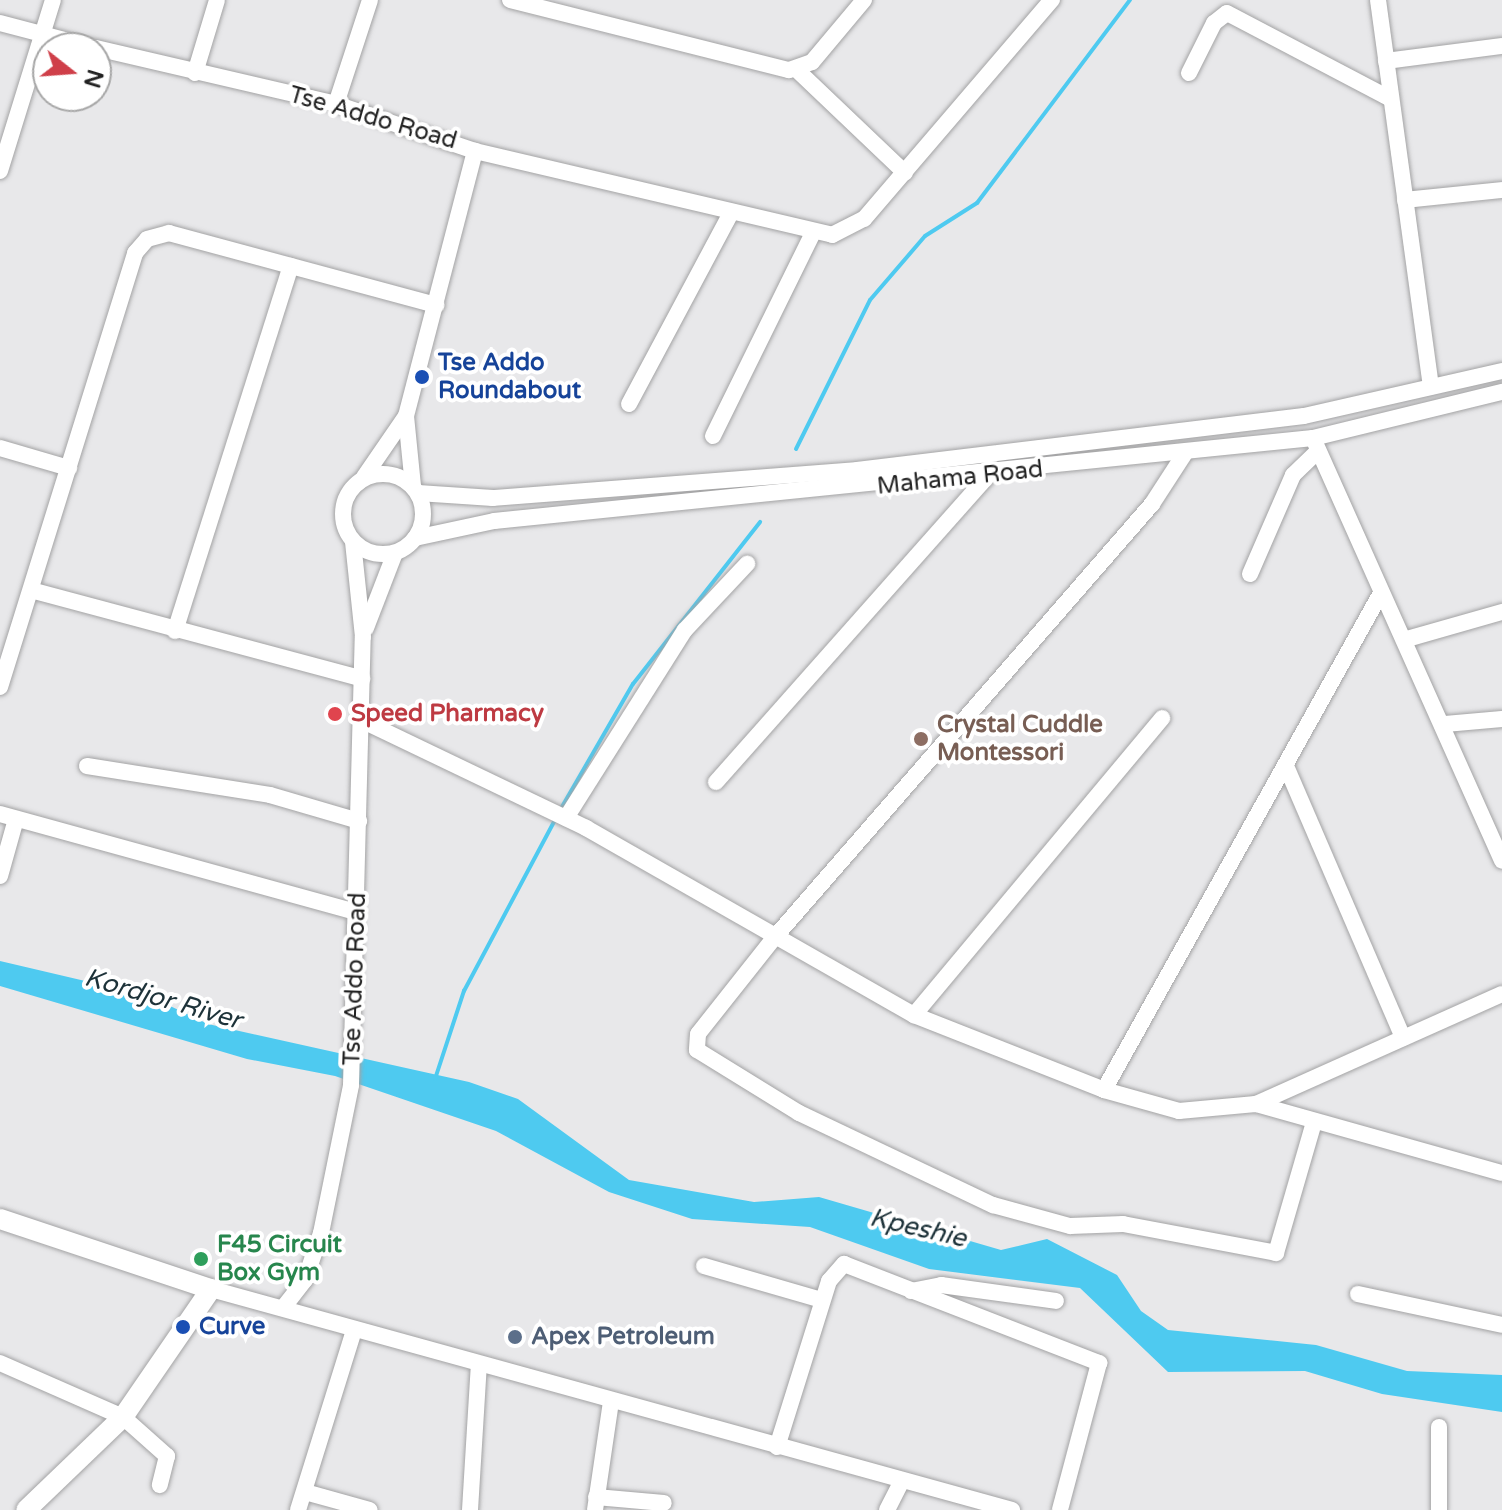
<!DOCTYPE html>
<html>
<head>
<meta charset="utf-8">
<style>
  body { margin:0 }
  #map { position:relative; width:1502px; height:1510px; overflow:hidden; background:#e8e8ea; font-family:"Varela Round",sans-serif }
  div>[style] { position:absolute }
  .water>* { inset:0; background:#4ecaf0 }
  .stream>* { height:4px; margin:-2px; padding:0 2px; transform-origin:2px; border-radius:2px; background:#4ecaf0 }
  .roads { filter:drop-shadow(0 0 2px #a3a3a4) drop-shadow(0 0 2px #a3a3a4) }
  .minor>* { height:16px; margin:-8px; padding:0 8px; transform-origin:8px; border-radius:8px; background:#fff }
  .minor>.ring { margin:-8px; padding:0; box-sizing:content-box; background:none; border:16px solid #fff; border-radius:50% }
  .major>* { height:20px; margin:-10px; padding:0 10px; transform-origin:10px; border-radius:10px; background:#fff }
  .dots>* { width:22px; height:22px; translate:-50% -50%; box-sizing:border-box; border:4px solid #fff; border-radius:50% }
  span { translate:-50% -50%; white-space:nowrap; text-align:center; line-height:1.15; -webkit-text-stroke:8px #fff; paint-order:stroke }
  .street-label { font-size:24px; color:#222 }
  .transit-label { font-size:24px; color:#164399; font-weight:700 }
  .left { translate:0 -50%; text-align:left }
  .health-label { font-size:24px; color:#be3a42; font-weight:700 }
  .education-label { font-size:24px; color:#785e54; font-weight:700 }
  .leisure-label { font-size:24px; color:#27864d; font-weight:700 }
  .service-label { font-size:24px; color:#4e5e75; font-weight:700 }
  .water-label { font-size:26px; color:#1d3239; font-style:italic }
  .north { position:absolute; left:32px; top:32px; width:80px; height:80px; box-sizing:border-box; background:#fff; border:2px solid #a7a7a7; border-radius:50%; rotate:107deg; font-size:22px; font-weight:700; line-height:32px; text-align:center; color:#222 }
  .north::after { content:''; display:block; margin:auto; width:28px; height:36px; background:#cf3f49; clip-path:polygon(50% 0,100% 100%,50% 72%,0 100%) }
</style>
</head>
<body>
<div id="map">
  <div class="water">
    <div style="clip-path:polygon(0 961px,149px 996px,208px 1024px,469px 1082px,518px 1099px,629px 1180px,754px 1202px,819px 1197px,1001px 1250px,1047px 1239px,1117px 1275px,1141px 1311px,1168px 1330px,1316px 1345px,1407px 1371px,1502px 1375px,1502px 1412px,1382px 1394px,1305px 1371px,1168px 1372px,1080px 1288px,929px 1269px,810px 1227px,692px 1219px,609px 1192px,496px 1131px,335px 1076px,247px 1059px,0 986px)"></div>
  </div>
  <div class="stream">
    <div style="left:796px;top:449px;width:166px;rotate:-63.6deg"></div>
    <div style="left:870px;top:300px;width:84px;rotate:-49.3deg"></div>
    <div style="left:925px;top:236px;width:62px;rotate:-32.4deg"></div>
    <div style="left:977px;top:203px;width:254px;rotate:-53deg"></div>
    <div style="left:559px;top:812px;width:148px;rotate:-60deg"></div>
    <div style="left:633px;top:684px;width:206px;rotate:-51.9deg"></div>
    <div style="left:435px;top:1079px;width:93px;rotate:-71.8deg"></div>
    <div style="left:464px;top:991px;width:194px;rotate:-62deg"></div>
  </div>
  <div class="roads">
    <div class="minor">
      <div style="left:510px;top:0;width:288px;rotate:14.1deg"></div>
      <div style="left:789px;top:70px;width:24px;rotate:-19deg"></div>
      <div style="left:812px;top:62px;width:81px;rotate:-50deg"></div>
      <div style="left:1378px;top:0;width:390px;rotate:82.2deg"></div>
      <div style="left:0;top:23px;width:98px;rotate:14.7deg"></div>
      <div style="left:96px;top:48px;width:246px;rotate:13.1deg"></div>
      <div style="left:336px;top:104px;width:147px;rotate:18.7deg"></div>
      <div style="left:475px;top:151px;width:367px;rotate:13.2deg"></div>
      <div style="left:832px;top:235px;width:36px;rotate:-27deg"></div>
      <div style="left:864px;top:219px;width:289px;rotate:-49.4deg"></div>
      <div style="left:1386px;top:61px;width:117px;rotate:-7.4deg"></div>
      <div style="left:797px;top:70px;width:149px;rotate:43.6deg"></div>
      <div style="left:195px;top:73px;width:76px;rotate:-73.2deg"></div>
      <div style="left:1189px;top:73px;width:56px;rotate:-63.4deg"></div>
      <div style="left:1214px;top:23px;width:16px;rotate:-38deg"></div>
      <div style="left:1227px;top:13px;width:185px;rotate:27.7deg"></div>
      <div style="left:336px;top:104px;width:109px;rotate:-71.9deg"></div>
      <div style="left:0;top:171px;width:179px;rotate:-72.8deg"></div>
      <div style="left:1405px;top:200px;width:98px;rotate:-5.9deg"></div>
      <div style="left:629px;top:404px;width:217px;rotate:-61.9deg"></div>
      <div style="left:406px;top:416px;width:70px;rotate:84.3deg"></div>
      <div style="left:713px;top:436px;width:226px;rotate:-63.8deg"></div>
      <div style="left:1313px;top:438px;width:463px;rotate:65.9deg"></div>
      <div style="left:0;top:448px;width:72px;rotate:16.2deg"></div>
      <div style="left:1185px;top:453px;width:61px;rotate:122.9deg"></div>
      <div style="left:1152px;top:504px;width:576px;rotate:131.05deg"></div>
      <div style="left:774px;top:938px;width:122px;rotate:128.4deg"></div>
      <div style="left:698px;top:1034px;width:16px;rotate:94deg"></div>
      <div style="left:697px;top:1050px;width:120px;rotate:31.7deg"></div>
      <div style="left:799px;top:1113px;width:215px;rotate:25.4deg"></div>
      <div style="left:993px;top:1205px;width:80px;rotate:15.3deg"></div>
      <div style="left:1070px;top:1226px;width:53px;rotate:-2.2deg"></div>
      <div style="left:1123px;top:1224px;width:156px;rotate:10.7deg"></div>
      <div style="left:1276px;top:1253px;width:132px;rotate:-73.8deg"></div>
      <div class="ring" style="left:343px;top:474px;width:64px;height:64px"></div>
      <div style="left:364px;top:477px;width:74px;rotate:-55.5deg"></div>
      <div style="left:406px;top:416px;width:274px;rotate:-75.4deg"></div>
      <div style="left:418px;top:493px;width:75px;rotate:3.8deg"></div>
      <div style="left:493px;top:498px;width:365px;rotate:-4.4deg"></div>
      <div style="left:857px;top:470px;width:450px;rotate:-6.9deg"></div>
      <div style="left:1304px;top:416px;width:203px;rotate:-12.8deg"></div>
      <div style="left:415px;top:538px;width:81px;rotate:-12.1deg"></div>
      <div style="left:494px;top:521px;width:823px;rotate:-5.79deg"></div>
      <div style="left:1313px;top:438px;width:195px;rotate:-13.7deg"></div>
      <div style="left:1250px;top:574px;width:108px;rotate:-66.5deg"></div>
      <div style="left:1293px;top:475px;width:35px;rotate:-44deg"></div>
      <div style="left:31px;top:590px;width:343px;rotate:15deg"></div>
      <div style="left:366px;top:628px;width:80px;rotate:-68.9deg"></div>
      <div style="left:175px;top:631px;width:383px;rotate:-72.4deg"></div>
      <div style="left:1407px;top:639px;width:99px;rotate:-15.9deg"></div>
      <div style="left:0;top:687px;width:455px;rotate:-72.7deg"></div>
      <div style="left:135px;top:253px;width:18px;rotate:-49deg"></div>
      <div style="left:147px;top:239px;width:23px;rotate:-15deg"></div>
      <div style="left:169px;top:233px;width:277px;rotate:15.1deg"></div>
      <div style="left:361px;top:720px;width:250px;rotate:25.6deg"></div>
      <div style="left:586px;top:828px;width:378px;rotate:29.7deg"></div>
      <div style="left:914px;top:1015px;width:204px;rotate:21.5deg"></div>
      <div style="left:1104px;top:1090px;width:78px;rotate:15.6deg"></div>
      <div style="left:1179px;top:1111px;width:77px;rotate:-5.2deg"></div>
      <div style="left:1256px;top:1104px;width:255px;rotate:15.7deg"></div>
      <div style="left:1445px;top:724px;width:57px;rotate:-5deg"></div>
      <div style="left:87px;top:766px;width:185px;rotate:9deg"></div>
      <div style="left:270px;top:795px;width:93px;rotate:16.3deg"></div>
      <div style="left:1286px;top:766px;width:296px;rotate:66.7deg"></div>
      <div style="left:716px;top:782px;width:411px;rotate:-48.4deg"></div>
      <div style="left:0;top:814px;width:370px;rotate:15.4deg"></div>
      <div style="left:566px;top:818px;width:222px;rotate:-57.7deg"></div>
      <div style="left:685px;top:630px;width:91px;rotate:-46.8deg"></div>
      <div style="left:0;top:876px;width:59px;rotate:-74.3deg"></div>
      <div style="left:914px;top:1015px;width:387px;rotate:-50.1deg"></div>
      <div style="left:1104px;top:1090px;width:569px;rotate:-60.87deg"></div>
      <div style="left:1256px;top:1104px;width:269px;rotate:-24.1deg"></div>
      <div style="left:704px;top:1266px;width:123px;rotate:16.1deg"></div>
      <div style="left:211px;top:1289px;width:831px;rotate:15.42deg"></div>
      <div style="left:911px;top:1291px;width:31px;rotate:-11deg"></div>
      <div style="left:941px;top:1285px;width:116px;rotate:7.9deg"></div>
      <div style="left:1358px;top:1294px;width:147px;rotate:12.1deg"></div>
      <div style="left:283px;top:1308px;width:36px;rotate:-52deg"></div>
      <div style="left:305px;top:1280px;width:50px;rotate:-71.2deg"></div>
      <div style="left:321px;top:1233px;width:151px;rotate:-78.5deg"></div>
      <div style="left:351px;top:1085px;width:448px;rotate:-88.5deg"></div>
      <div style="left:363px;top:637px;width:96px;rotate:-96deg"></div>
      <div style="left:0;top:1363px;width:134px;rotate:23.7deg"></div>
      <div style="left:123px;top:1417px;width:59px;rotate:41.6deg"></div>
      <div style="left:167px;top:1456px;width:30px;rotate:104deg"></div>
      <div style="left:1439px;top:1427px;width:83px;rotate:90deg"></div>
      <div style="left:777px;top:1447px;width:174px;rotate:-72.6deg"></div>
      <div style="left:829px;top:1281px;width:23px;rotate:-49deg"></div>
      <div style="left:844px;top:1264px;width:274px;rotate:21.2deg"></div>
      <div style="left:1099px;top:1363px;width:152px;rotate:104.9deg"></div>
      <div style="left:305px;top:1492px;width:67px;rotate:15.5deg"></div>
      <div style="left:596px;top:1497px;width:68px;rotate:5deg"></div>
      <div style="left:298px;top:1510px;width:189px;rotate:-72.7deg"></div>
      <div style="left:470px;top:1510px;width:146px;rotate:-86.5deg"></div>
      <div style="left:595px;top:1510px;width:110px;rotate:-81.6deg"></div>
      <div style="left:887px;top:1510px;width:31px;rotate:-63deg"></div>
    </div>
    <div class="major">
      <div style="left:0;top:1219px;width:222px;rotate:18.4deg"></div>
      <div style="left:211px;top:1289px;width:155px;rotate:124.5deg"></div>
      <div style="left:123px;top:1417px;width:134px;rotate:136.2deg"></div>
    </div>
  </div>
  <div class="dots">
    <div style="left:422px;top:377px;background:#1a4fb4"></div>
    <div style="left:335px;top:714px;background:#e0444e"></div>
    <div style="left:921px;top:739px;background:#8d6e63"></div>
    <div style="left:201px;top:1259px;background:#2e9e5b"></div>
    <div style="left:183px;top:1327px;background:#1a4fb4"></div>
    <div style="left:515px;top:1337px;background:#5c6f8a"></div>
  </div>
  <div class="street-label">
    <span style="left:373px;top:118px;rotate:16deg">Tse Addo Road</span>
    <span style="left:960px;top:478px;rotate:-6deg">Mahama Road</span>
    <span style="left:355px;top:979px;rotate:-88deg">Tse Addo Road</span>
  </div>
  <div class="transit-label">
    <span class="left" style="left:438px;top:377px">Tse Addo<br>Roundabout</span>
    <span class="left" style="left:199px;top:1327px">Curve</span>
  </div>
  <div class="health-label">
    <span class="left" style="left:351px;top:714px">Speed Pharmacy</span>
  </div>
  <div class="education-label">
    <span class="left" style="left:937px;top:739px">Crystal Cuddle<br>Montessori</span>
  </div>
  <div class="leisure-label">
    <span class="left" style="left:217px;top:1259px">F45 Circuit<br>Box Gym</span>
  </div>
  <div class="service-label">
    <span class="left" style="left:531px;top:1337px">Apex Petroleum</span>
  </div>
  <div class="water-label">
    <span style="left:163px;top:999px;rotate:16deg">Kordjor River</span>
    <span style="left:918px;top:1228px;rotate:13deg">Kpeshie</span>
  </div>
  <div class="north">N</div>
</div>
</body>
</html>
